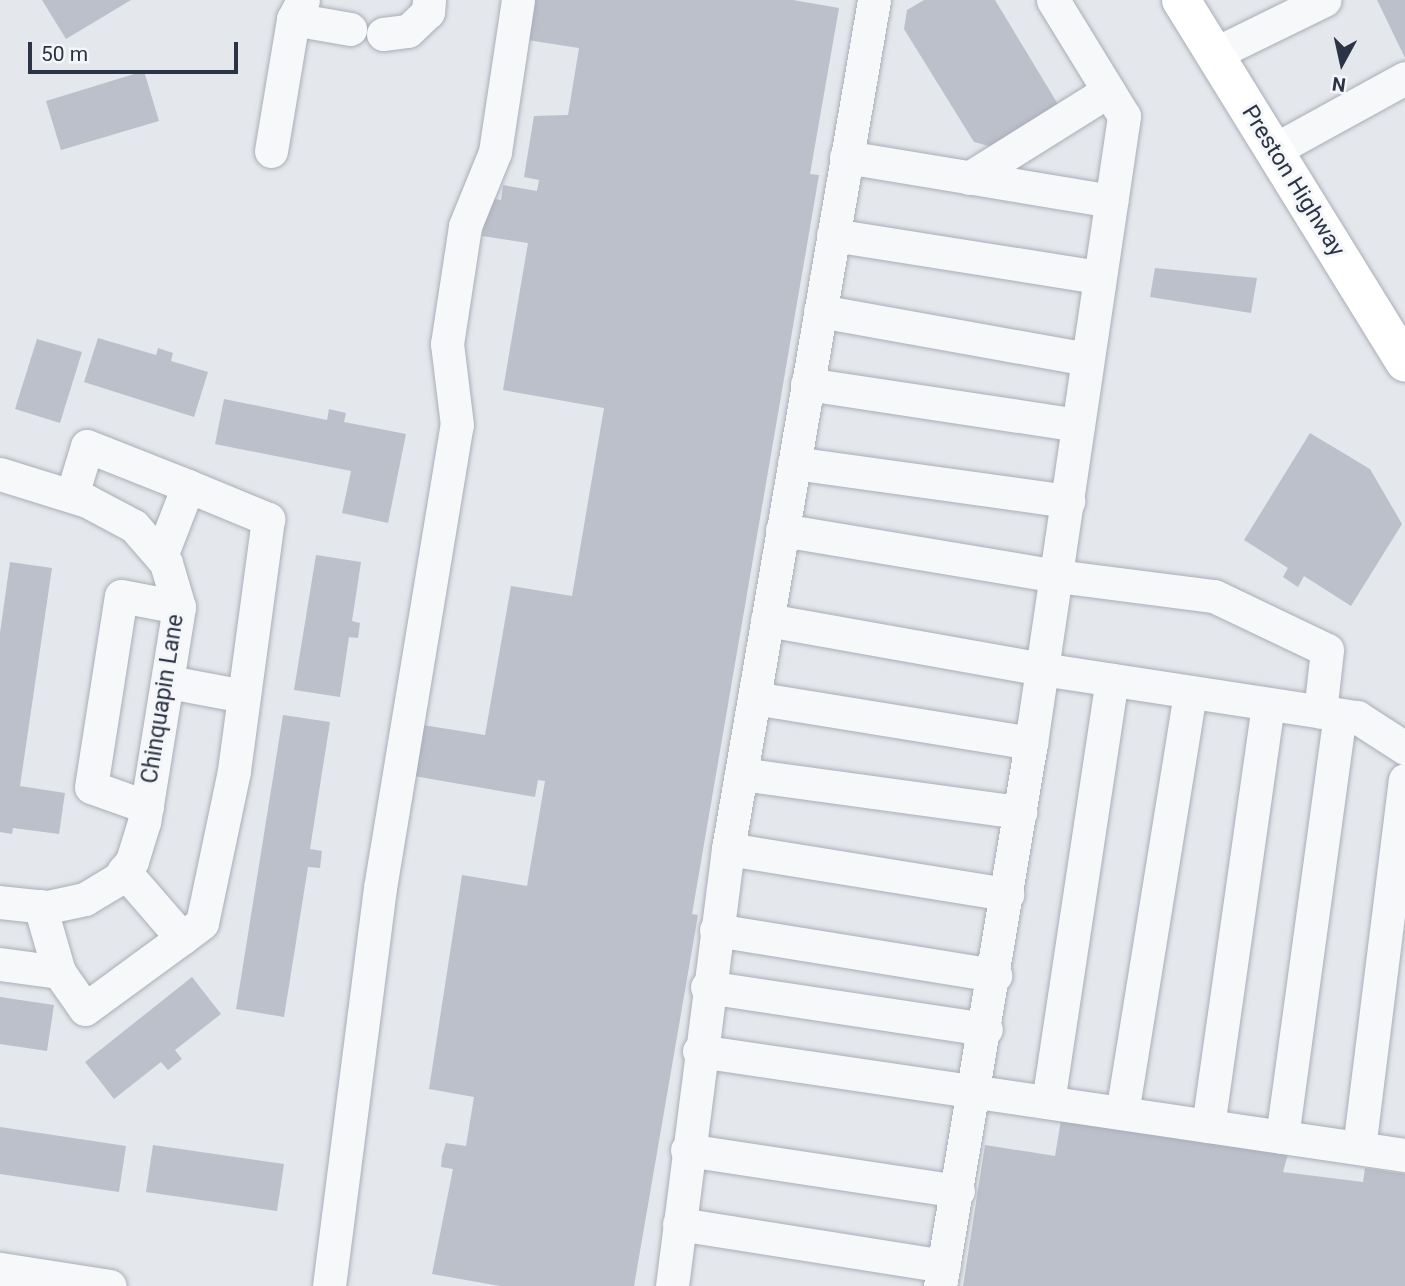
<!DOCTYPE html>
<html>
<head>
<meta charset="utf-8">
<style>
  body { margin:0 }
  #map { position:relative; width:1405px; height:1286px; overflow:hidden; background:#e4e7ec; font-family:Roboto,sans-serif }
  div>[style] { position:absolute }
  .building>* { inset:0; background:#bbc0ca }
  .roads { filter:drop-shadow(0 0 2px #a9aeb7) drop-shadow(0 0 2px #a9aeb7) }
  .minor>* { height:33px; margin:-16.5px; padding:0 16.5px; transform-origin:16.5px; border-radius:16.5px; background:#f7f8fa }
  .major>* { height:38px; margin:-19px; padding:0 19px; transform-origin:19px; border-radius:19px; background:#fff }
  span { translate:-50% -50%; white-space:nowrap; text-align:center; line-height:1.15; -webkit-text-stroke:6px #f4f6f9; paint-order:stroke }
  .street-label { font-size:23px; color:#2b3445 }
  .north { position:absolute; left:1307px; top:28px; width:70px; height:70px; -webkit-text-stroke:5px #f4f6f9; paint-order:stroke; rotate:188deg; font-size:19px; font-weight:700; line-height:28px; text-align:center; color:#2b3445 }
  .north::after { content:''; display:block; margin:auto; width:24px; height:32px; background:#2b3445; clip-path:polygon(50% 0,100% 100%,50% 72%,0 100%) }
  .scale { position:absolute; left:28px; top:42px; width:210px; height:32px; box-sizing:border-box; border:4px solid #2b3445; border-top:0; padding-left:9px; font-size:21px; line-height:24px; white-space:nowrap; color:#2b3445; -webkit-text-stroke:5px #f4f6f9; paint-order:stroke }
</style>
</head>
<body>
<div id="map">
  <div class="building">
    <div style="clip-path:polygon(42px 0,131px 0,66px 39px)"></div>
    <div style="clip-path:polygon(534px 0,793px 0,839px 8px,810px 174px,819px 175px,692px 914px,698px 915px,634px 1286px,500px 1286px,432px 1274px,453px 1169px,441px 1167px,442px 1156px,446px 1143px,466px 1146px,474px 1097px,429px 1089px,462px 875px,527px 886px,545px 781px,538px 780px,535px 797px,414px 776px,423px 725px,485px 735px,511px 586px,572px 596px,604px 408px,503px 390px,528px 243px,482px 236px,489px 198px,501px 200px,503px 185px,537px 191px,539px 180px,524px 177px,534px 116px,568px 115px,579px 48px,527px 40px)"></div>
    <div style="clip-path:polygon(924px 0,995px 0,1059px 106px,992px 147px,974px 142px,904px 29px,907px 10px)"></div>
    <div style="clip-path:polygon(1377px 0,1405px 0,1405px 58px)"></div>
    <div style="clip-path:polygon(144px 71px,159px 121px,61px 150px,46px 101px)"></div>
    <div style="clip-path:polygon(1155px 268px,1257px 278px,1251px 313px,1150px 297px)"></div>
    <div style="clip-path:polygon(98px 338px,156px 355px,158px 348px,173px 353px,171px 361px,208px 372px,194px 417px,84px 382px)"></div>
    <div style="clip-path:polygon(37px 339px,82px 352px,60px 423px,15px 409px)"></div>
    <div style="clip-path:polygon(224px 399px,327px 420px,329px 409px,346px 413px,344px 422px,406px 434px,388px 523px,342px 513px,351px 471px,215px 444px)"></div>
    <div style="clip-path:polygon(1310px 433px,1370px 469px,1402px 524px,1351px 606px,1304px 576px,1298px 587px,1283px 577px,1288px 568px,1244px 540px)"></div>
    <div style="clip-path:polygon(316px 555px,361px 562px,352px 621px,360px 623px,358px 638px,349px 637px,340px 697px,294px 690px)"></div>
    <div style="clip-path:polygon(10px 562px,52px 568px,20px 786px,65px 793px,59px 834px,13px 828px,12px 834px,0 832px,0 633px)"></div>
    <div style="clip-path:polygon(283px 715px,330px 722px,310px 849px,322px 851px,320px 868px,308px 867px,284px 1017px,236px 1009px)"></div>
    <div style="clip-path:polygon(192px 977px,221px 1014px,175px 1050px,182px 1059px,168px 1070px,161px 1062px,114px 1099px,85px 1062px)"></div>
    <div style="clip-path:polygon(0 997px,54px 1005px,47px 1051px,0 1044px)"></div>
    <div style="clip-path:polygon(1061px 1120px,1288px 1154px,1283px 1172px,1363px 1182px,1365px 1168px,1405px 1174px,1405px 1286px,963px 1286px,985px 1145px,1055px 1156px)"></div>
    <div style="clip-path:polygon(0 1127px,126px 1146px,119px 1192px,0 1174px)"></div>
    <div style="clip-path:polygon(153px 1145px,284px 1164px,277px 1211px,146px 1192px)"></div>
  </div>
  <div class="roads">
    <div class="minor">
      <div style="left:293px;top:19px;width:58px;rotate:10deg"></div>
      <div style="left:383px;top:34px;width:25px;rotate:-7deg"></div>
      <div style="left:408px;top:31px;width:28px;rotate:-44deg"></div>
      <div style="left:428px;top:12px;width:12px;rotate:-85deg"></div>
      <div style="left:1214px;top:54px;width:123px;rotate:-26.1deg"></div>
      <div style="left:1274px;top:150px;width:149px;rotate:-28.8deg"></div>
      <div style="left:271px;top:151px;width:134px;rotate:-80.5deg"></div>
      <div style="left:293px;top:19px;width:21px;rotate:-62deg"></div>
      <div style="left:846px;top:157px;width:269px;rotate:9.4deg"></div>
      <div style="left:969px;top:178px;width:164px;rotate:-32deg"></div>
      <div style="left:833px;top:235px;width:269px;rotate:9deg"></div>
      <div style="left:820px;top:311px;width:270px;rotate:10.2deg"></div>
      <div style="left:807px;top:384px;width:274px;rotate:8.6deg"></div>
      <div style="left:794px;top:463px;width:277px;rotate:7.9deg"></div>
      <div style="left:0;top:474px;width:91px;rotate:17.2deg"></div>
      <div style="left:87px;top:501px;width:53px;rotate:28deg"></div>
      <div style="left:134px;top:526px;width:49px;rotate:49.1deg"></div>
      <div style="left:166px;top:563px;width:46px;rotate:73.5deg"></div>
      <div style="left:179px;top:607px;width:218px;rotate:99.2deg"></div>
      <div style="left:144px;top:822px;width:41px;rotate:107.1deg"></div>
      <div style="left:132px;top:861px;width:23px;rotate:128deg"></div>
      <div style="left:118px;top:879px;width:39px;rotate:149deg"></div>
      <div style="left:85px;top:899px;width:40px;rotate:168deg"></div>
      <div style="left:46px;top:907px;width:46px;rotate:-173.8deg"></div>
      <div style="left:72px;top:495px;width:51px;rotate:-73deg"></div>
      <div style="left:87px;top:446px;width:109px;rotate:21.6deg"></div>
      <div style="left:782px;top:530px;width:279px;rotate:9.5deg"></div>
      <div style="left:1057px;top:576px;width:158px;rotate:7.3deg"></div>
      <div style="left:1214px;top:596px;width:125px;rotate:25.5deg"></div>
      <div style="left:1327px;top:650px;width:62px;rotate:96.4deg"></div>
      <div style="left:161px;top:556px;width:75px;rotate:-68.9deg"></div>
      <div style="left:188px;top:486px;width:87px;rotate:22.4deg"></div>
      <div style="left:268px;top:519px;width:254px;rotate:97.7deg"></div>
      <div style="left:234px;top:771px;width:155px;rotate:101.9deg"></div>
      <div style="left:202px;top:923px;width:25px;rotate:143deg"></div>
      <div style="left:767px;top:620px;width:279px;rotate:10.1deg"></div>
      <div style="left:1042px;top:669px;width:319px;rotate:8.7deg"></div>
      <div style="left:1357px;top:717px;width:57px;rotate:32.9deg"></div>
      <div style="left:169px;top:682px;width:76px;rotate:10.6deg"></div>
      <div style="left:754px;top:698px;width:281px;rotate:9.2deg"></div>
      <div style="left:741px;top:774px;width:282px;rotate:7.8deg"></div>
      <div style="left:147px;top:807px;width:59px;rotate:-160.3deg"></div>
      <div style="left:91px;top:787px;width:193px;rotate:-81.1deg"></div>
      <div style="left:121px;top:596px;width:59px;rotate:10.7deg"></div>
      <div style="left:728px;top:849px;width:283px;rotate:9.2deg"></div>
      <div style="left:40px;top:906px;width:69px;rotate:73.9deg"></div>
      <div style="left:59px;top:972px;width:45px;rotate:54.9deg"></div>
      <div style="left:85px;top:1009px;width:120px;rotate:-36.2deg"></div>
      <div style="left:182px;top:938px;width:89px;rotate:-130.9deg"></div>
      <div style="left:716px;top:930px;width:283px;rotate:9.2deg"></div>
      <div style="left:0;top:964px;width:60px;rotate:7.7deg"></div>
      <div style="left:707px;top:987px;width:282px;rotate:8.6deg"></div>
      <div style="left:699px;top:1051px;width:714px;rotate:8.38deg"></div>
      <div style="left:1048px;top:1102px;width:427px;rotate:-81.4deg"></div>
      <div style="left:1122px;top:1113px;width:426px;rotate:-80.8deg"></div>
      <div style="left:1208px;top:1126px;width:426px;rotate:-81.9deg"></div>
      <div style="left:1282px;top:1137px;width:426px;rotate:-82.2deg"></div>
      <div style="left:1359px;top:1148px;width:371px;rotate:-82.9deg"></div>
      <div style="left:687px;top:1150px;width:274px;rotate:8.6deg"></div>
      <div style="left:679px;top:1224px;width:268px;rotate:9deg"></div>
      <div style="left:0;top:1269px;width:111px;rotate:8.8deg"></div>
      <div style="left:329px;top:1286px;width:401px;rotate:-82.7deg"></div>
      <div style="left:380px;top:888px;width:469px;rotate:-80.6deg"></div>
      <div style="left:457px;top:425px;width:82px;rotate:-97deg"></div>
      <div style="left:447px;top:344px;width:119px;rotate:-81.3deg"></div>
      <div style="left:465px;top:226px;width:80px;rotate:-67.9deg"></div>
      <div style="left:495px;top:152px;width:154px;rotate:-81.4deg"></div>
      <div style="left:672px;top:1286px;width:441px;rotate:-82.7deg"></div>
      <div style="left:728px;top:849px;width:861px;rotate:-80.24deg"></div>
      <div style="left:940px;top:1286px;width:551px;rotate:-80.49deg"></div>
      <div style="left:1031px;top:743px;width:634px;rotate:-81.56deg"></div>
      <div style="left:1124px;top:116px;width:136px;rotate:-121.5deg"></div>
    </div>
    <div class="major">
      <div style="left:1181px;top:0;width:426px;rotate:58.3deg"></div>
    </div>
  </div>
  <div class="street-label">
    <span style="left:1293px;top:181px;rotate:58deg">Preston Highway</span>
    <span style="left:163px;top:699px;rotate:-81deg">Chinquapin Lane</span>
  </div>
  <div class="north">N</div>
  <div class="scale">50 m</div>
</div>
</body>
</html>
